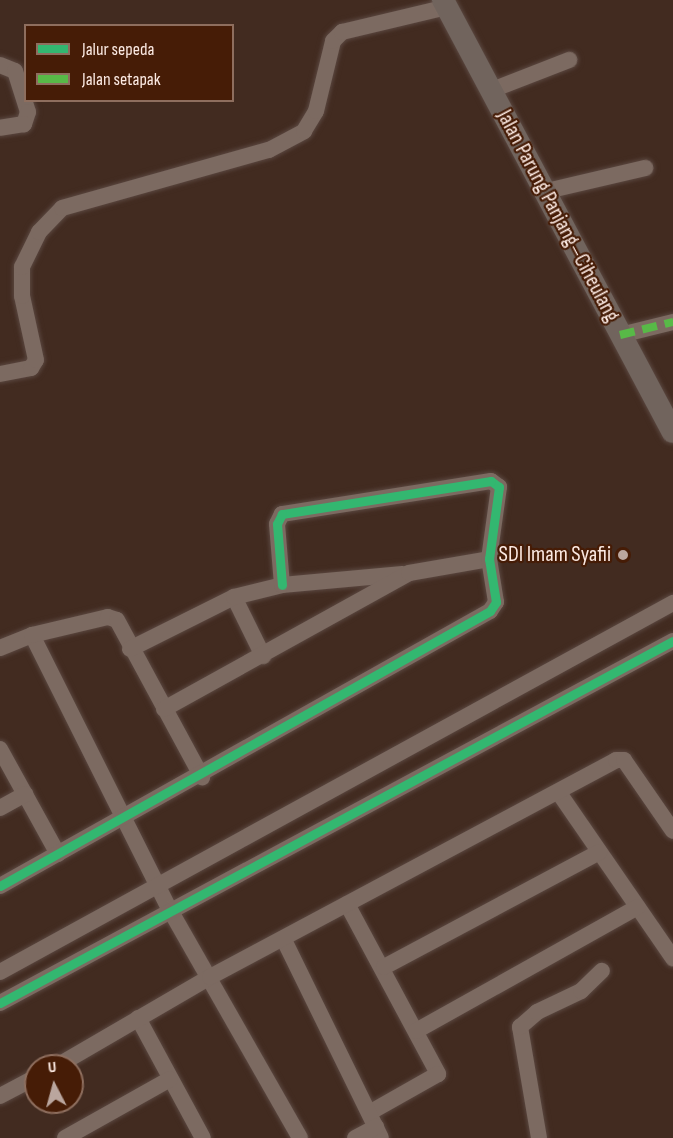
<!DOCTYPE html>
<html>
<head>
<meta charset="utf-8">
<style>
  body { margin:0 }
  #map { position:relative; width:673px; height:1138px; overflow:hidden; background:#422b20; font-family:"Sofia Sans Condensed",sans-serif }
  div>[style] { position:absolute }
  .roads { filter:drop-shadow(0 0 2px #5a4740) drop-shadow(0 0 2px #5a4740) }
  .street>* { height:16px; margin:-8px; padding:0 8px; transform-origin:8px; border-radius:8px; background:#7c6a61 }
  .secondary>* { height:22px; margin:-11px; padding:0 11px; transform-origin:11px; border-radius:11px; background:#71645d }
  .quiet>* { height:8px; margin-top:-4px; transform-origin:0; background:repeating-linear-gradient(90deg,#58b947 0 15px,transparent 0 23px) }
  .cycleway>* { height:9px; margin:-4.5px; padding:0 4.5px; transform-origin:4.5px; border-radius:4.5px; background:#33b770 }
  .dots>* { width:16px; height:16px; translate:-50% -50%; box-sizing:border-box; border:3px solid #461c06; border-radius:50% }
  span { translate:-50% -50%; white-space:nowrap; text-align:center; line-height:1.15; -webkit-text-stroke:4.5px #461c06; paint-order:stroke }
  .street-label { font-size:22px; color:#fbe9e2 }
  .poi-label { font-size:22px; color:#fbe9e2 }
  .right { translate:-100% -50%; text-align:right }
  .legend { position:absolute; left:24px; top:24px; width:210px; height:78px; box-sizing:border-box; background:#461c06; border:2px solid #8e6e5e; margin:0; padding:8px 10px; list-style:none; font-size:18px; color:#fbe9e2 }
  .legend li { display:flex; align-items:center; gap:12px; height:30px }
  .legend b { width:30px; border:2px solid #8e6e5e }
  .north { position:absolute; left:24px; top:1054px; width:60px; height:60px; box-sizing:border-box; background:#461c06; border:2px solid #8e6e5e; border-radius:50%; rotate:354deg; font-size:16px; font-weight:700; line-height:24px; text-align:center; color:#fbe9e2 }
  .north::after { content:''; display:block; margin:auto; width:21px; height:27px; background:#baa69e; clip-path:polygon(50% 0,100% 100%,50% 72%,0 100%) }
</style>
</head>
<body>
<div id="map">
  <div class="roads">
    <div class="street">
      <div style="left:0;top:65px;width:16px;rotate:22deg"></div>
      <div style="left:15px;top:71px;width:43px;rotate:72.4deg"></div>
      <div style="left:28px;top:112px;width:13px;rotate:108deg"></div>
      <div style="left:24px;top:124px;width:24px;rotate:171deg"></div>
      <div style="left:492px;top:90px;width:83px;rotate:-21.3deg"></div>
      <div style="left:547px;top:191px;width:101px;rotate:-13.2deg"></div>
      <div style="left:620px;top:335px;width:55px;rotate:-13.8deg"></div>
      <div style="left:0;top:374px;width:32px;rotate:-11deg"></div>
      <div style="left:31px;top:368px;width:9px;rotate:-58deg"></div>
      <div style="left:36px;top:360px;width:66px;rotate:-102.3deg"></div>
      <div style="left:22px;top:296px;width:29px;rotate:-90deg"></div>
      <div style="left:22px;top:267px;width:39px;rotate:-64deg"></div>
      <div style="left:39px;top:232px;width:33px;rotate:-46deg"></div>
      <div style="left:62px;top:208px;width:215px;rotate:-15.7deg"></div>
      <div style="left:269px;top:150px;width:40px;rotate:-28deg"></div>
      <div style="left:304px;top:131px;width:23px;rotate:-59deg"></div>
      <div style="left:316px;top:111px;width:72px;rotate:-76.3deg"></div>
      <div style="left:333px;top:41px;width:13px;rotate:-45deg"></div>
      <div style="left:342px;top:32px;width:108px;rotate:-13.4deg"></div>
      <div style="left:234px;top:597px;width:66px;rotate:63.8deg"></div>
      <div style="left:32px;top:635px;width:308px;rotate:63.4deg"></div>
      <div style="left:170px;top:910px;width:262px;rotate:60.3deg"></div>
      <div style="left:0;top:648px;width:35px;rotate:-22deg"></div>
      <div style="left:32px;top:635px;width:78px;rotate:-13.3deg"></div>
      <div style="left:108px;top:617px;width:9px;rotate:18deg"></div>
      <div style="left:117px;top:620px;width:179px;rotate:61.6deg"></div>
      <div style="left:130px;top:649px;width:116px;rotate:-26.6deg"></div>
      <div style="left:234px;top:597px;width:49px;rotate:-14deg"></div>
      <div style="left:282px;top:585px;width:121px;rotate:-5.2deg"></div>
      <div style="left:164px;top:709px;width:280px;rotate:-29deg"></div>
      <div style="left:409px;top:573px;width:81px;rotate:-9.9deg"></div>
      <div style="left:0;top:749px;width:120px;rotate:61.1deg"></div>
      <div style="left:559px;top:793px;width:201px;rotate:55.4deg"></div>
      <div style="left:0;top:808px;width:29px;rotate:-29deg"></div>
      <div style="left:0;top:886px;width:562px;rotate:-29.3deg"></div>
      <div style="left:490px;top:611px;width:11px;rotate:-56deg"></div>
      <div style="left:496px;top:602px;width:44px;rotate:-99.2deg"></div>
      <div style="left:489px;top:559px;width:73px;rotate:-82.1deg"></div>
      <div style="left:499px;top:487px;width:10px;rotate:-143deg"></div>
      <div style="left:491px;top:481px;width:212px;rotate:171deg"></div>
      <div style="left:282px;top:514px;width:11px;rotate:117deg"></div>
      <div style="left:277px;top:524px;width:61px;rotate:85.3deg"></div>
      <div style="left:347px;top:904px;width:193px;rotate:61.8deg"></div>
      <div style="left:438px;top:1074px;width:79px;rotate:150.5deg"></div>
      <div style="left:284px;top:940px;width:220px;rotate:63.9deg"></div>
      <div style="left:384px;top:967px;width:244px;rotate:-28.1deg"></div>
      <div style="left:0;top:972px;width:768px;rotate:-28.74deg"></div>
      <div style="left:0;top:1003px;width:764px;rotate:-28.28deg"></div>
      <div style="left:138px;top:1018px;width:136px;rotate:61.6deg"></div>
      <div style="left:416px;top:1031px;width:254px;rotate:-29.2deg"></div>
      <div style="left:57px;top:1066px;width:177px;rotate:-30.2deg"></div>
      <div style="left:210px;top:977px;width:460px;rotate:-28.1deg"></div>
      <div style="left:616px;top:760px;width:8px"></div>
      <div style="left:624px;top:760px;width:86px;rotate:55.4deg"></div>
      <div style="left:0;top:1096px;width:41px;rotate:-27.8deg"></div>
      <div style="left:65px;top:1138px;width:120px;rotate:-29.3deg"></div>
      <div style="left:355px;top:1138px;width:24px;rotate:-28deg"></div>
      <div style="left:539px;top:1138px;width:113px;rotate:-99.7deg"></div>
      <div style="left:520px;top:1027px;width:23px;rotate:-41deg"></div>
      <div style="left:537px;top:1012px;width:49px;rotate:-25.5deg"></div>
      <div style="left:581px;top:991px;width:29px;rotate:-44deg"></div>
    </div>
    <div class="secondary">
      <div style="left:443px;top:0;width:489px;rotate:62deg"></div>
    </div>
  </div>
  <div class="quiet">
    <div style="left:620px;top:335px;width:55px;rotate:-13.8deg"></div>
  </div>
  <div class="cycleway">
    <div style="left:0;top:886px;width:562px;rotate:-29.3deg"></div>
    <div style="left:490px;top:611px;width:11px;rotate:-56deg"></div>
    <div style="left:496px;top:602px;width:44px;rotate:-99.2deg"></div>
    <div style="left:489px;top:559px;width:73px;rotate:-82.1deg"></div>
    <div style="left:499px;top:487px;width:10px;rotate:-143deg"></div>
    <div style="left:491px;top:481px;width:212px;rotate:171deg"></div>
    <div style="left:282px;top:514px;width:11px;rotate:117deg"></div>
    <div style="left:277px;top:524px;width:61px;rotate:85.3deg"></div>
    <div style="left:0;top:1003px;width:764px;rotate:-28.28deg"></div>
  </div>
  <div class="dots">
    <div style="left:623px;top:555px;background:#baa69e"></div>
  </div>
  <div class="street-label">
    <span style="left:558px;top:216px;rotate:62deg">Jalan Parung Panjang–Ciheulang</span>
  </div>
  <div class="poi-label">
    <span class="right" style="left:611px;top:555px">SDI Imam Syafii</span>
  </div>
  <ul class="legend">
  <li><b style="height:8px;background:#33b770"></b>Jalur sepeda</li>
  <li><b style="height:8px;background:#58b947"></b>Jalan setapak</li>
  </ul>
  <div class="north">U</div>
</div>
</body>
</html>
